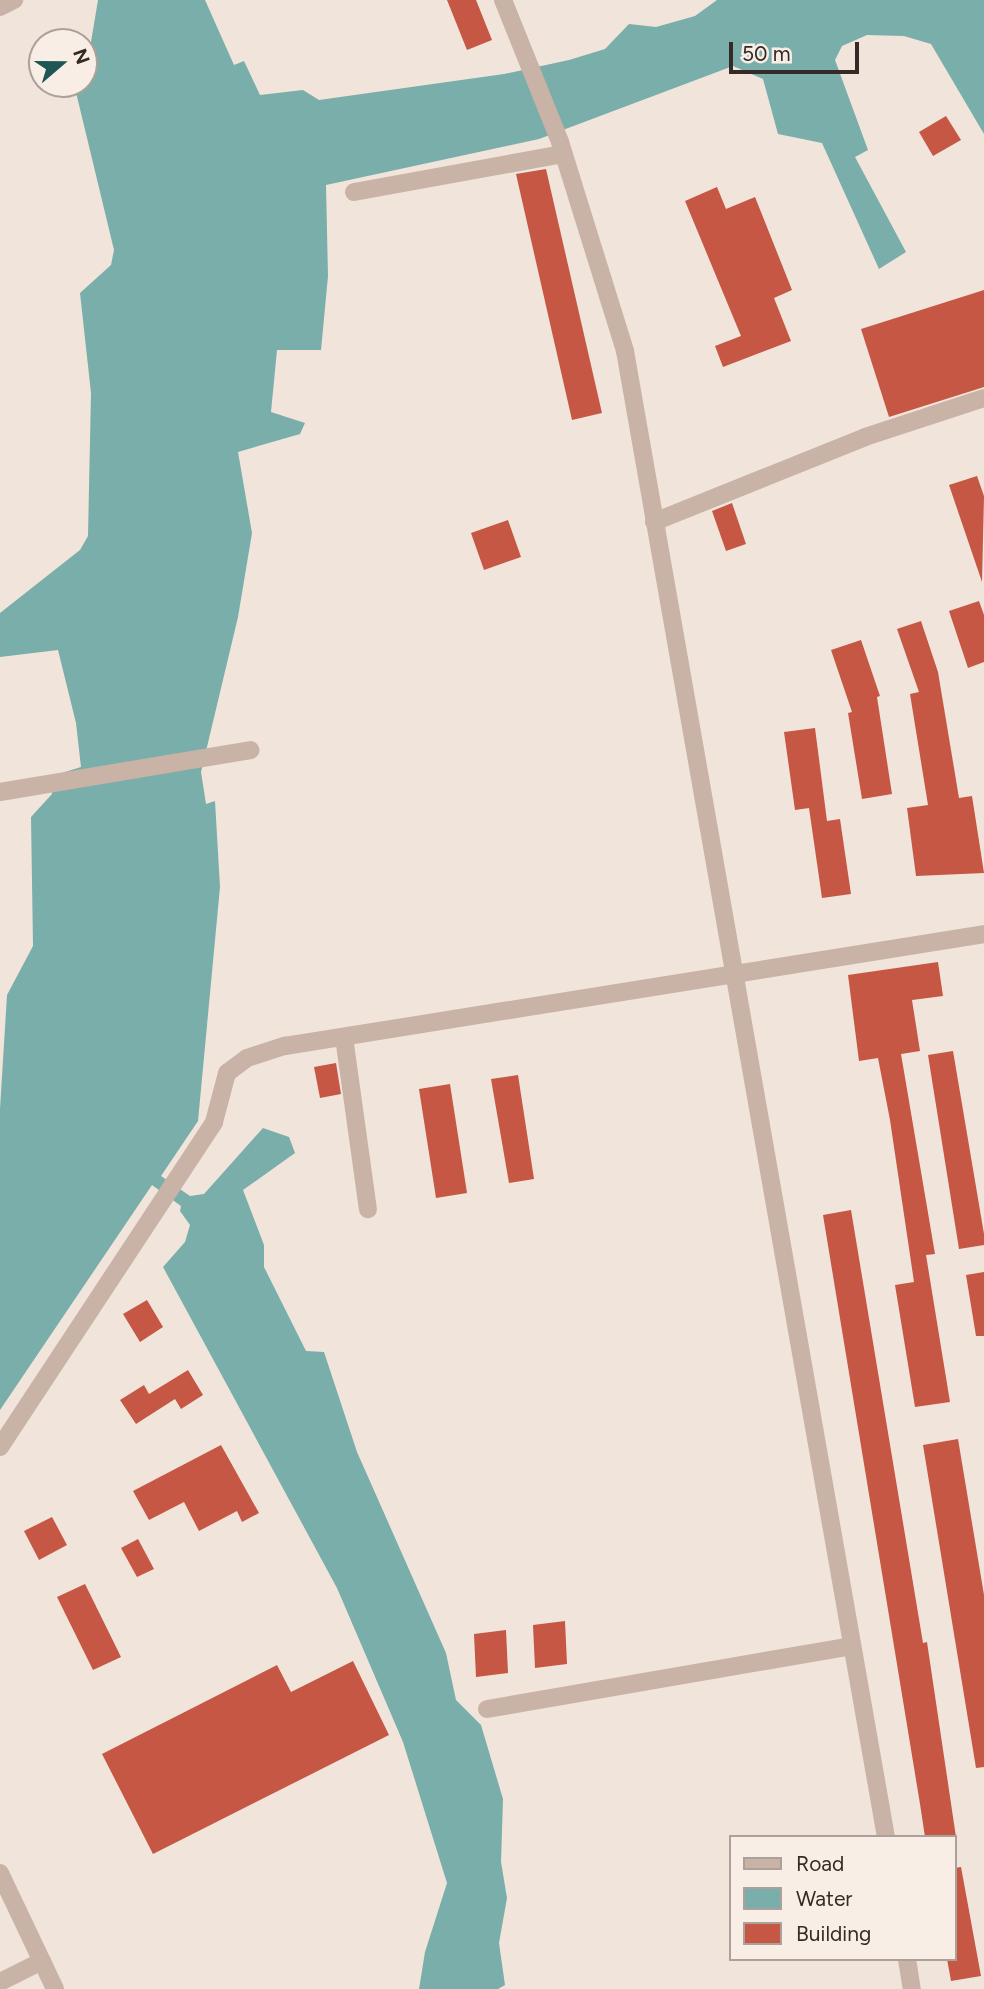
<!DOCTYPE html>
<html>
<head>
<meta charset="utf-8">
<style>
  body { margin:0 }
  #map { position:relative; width:984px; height:1989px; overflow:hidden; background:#f1e4da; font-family:Figtree,sans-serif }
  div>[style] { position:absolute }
  .water>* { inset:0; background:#79aeab }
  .building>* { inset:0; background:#c55744 }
  .minor>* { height:18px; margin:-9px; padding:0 9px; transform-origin:9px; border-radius:9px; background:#c9b2a6 }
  span { translate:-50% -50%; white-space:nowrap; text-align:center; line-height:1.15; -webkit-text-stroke:5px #f9eee6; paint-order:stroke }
  .legend { position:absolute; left:729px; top:1835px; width:228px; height:126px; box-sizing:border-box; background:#f9eee6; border:2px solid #aba09a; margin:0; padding:9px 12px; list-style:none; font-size:21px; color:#352a27 }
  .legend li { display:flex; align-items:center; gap:14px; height:35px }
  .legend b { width:35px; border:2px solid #aba09a }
  .north { position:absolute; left:28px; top:28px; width:70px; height:70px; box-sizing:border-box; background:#f9eee6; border:2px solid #aba09a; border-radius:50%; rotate:70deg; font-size:19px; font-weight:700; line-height:28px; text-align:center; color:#352a27 }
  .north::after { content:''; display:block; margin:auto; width:24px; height:32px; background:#1d5654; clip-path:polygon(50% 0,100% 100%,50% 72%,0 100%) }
  .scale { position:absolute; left:729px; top:42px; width:130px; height:32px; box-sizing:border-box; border:4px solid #352a27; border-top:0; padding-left:9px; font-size:21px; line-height:24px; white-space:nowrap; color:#352a27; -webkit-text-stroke:5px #f9eee6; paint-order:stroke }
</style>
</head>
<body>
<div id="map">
  <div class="water">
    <div style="clip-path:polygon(98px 0,205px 0,234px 65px,244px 61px,260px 95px,303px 90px,319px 100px,504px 74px,569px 60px,605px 49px,629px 24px,656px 27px,695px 16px,717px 0,984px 0,984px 134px,931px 44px,904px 36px,867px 35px,842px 46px,835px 60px,868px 150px,855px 157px,906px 252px,879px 269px,822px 143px,778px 134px,763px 79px,733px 66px,539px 139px,326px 185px,328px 276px,321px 350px,277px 350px,271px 412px,305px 423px,300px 434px,238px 452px,252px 533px,238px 617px,201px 772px,206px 804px,215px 801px,220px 887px,198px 1121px,161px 1176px,190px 1196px,204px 1194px,263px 1128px,289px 1137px,295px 1153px,243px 1190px,264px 1245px,264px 1267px,306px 1351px,324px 1352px,357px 1452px,446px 1653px,456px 1700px,481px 1725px,503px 1799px,501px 1862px,507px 1898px,499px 1943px,505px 1985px,498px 1989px,419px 1989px,425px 1952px,447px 1883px,403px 1742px,337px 1588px,163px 1267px,185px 1242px,190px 1225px,180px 1211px,181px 1206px,152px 1185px,0 1410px,0 1109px,7px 995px,33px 946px,31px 817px,52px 794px,52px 776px,81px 767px,76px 723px,58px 650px,0 657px,0 613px,80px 550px,88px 536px,91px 393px,80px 293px,111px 265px,114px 250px,74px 84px,84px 84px)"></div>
  </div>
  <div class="building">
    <div style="clip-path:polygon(447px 0,476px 0,492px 40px,467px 50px)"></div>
    <div style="clip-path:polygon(946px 116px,961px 140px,933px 156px,919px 132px)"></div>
    <div style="clip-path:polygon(546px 169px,602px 413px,572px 420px,516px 174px)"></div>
    <div style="clip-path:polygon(717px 187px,726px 209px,755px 197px,792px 290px,774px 298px,791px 341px,723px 367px,715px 346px,741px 336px,685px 201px)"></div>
    <div style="clip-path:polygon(984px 290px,984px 387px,889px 417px,861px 329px)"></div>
    <div style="clip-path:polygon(977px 476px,984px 496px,982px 582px,949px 485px)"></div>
    <div style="clip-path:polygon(732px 503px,746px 544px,726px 551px,712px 511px)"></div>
    <div style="clip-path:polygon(508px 520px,521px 557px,484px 570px,471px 533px)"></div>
    <div style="clip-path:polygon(979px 601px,984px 615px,984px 662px,968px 668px,949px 611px)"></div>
    <div style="clip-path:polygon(921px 621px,938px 672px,959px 798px,972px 796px,984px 873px,916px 876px,907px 808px,928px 805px,910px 694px,919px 692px,897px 629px)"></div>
    <div style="clip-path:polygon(861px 640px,880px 696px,877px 697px,892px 794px,862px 799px,848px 713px,852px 712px,831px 650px)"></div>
    <div style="clip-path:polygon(815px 728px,827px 821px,840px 819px,851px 894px,822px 898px,809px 808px,795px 810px,784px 732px)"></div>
    <div style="clip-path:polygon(938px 962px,943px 996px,912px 1000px,920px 1051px,901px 1054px,935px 1254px,926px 1255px,950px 1402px,915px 1407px,895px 1285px,914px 1282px,890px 1120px,878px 1058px,859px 1061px,848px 975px)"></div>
    <div style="clip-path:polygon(953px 1051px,984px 1234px,984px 1245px,959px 1249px,928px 1055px)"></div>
    <div style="clip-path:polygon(336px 1063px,341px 1094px,320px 1098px,314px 1067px)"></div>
    <div style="clip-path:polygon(518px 1075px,534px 1179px,509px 1183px,491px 1079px)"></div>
    <div style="clip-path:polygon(450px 1084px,467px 1193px,436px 1198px,419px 1089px)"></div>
    <div style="clip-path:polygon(851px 1210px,923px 1643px,927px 1642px,956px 1837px,925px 1837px,920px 1804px,823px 1215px)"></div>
    <div style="clip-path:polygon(984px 1272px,984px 1336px,976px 1336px,966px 1275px)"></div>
    <div style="clip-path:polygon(147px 1300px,163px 1327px,140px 1342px,123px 1314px)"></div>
    <div style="clip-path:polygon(188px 1370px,203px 1395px,181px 1409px,175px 1399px,136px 1424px,120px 1400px,144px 1385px,149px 1394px)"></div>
    <div style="clip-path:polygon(958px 1439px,984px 1595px,984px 1767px,976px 1768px,923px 1445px)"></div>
    <div style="clip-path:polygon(221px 1445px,259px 1513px,242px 1522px,237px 1511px,199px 1531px,184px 1502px,149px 1520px,133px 1491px)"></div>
    <div style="clip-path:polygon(52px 1517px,67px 1545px,39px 1560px,24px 1531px)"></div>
    <div style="clip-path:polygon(138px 1539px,154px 1569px,137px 1577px,121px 1548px)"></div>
    <div style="clip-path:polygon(85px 1584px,121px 1657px,93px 1670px,57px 1597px)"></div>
    <div style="clip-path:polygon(565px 1621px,567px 1664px,535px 1668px,533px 1625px)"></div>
    <div style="clip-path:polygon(506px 1630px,508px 1673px,476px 1677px,474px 1634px)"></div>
    <div style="clip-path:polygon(353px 1661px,389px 1735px,153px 1854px,102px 1754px,277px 1665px,291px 1692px)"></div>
    <div style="clip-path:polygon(961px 1867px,981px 1976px,951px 1981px,947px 1959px,954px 1959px,954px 1868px)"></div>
  </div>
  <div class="minor">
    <div style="left:503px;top:0;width:153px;rotate:68.1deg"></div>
    <div style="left:560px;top:142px;width:219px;rotate:72.7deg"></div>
    <div style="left:625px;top:351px;width:1509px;rotate:80.04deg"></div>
    <div style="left:0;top:7px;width:16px;rotate:-27deg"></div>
    <div style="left:354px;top:192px;width:213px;rotate:-10.3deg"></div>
    <div style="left:654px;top:522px;width:227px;rotate:-21.9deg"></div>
    <div style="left:865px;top:437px;width:125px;rotate:-18.1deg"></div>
    <div style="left:0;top:792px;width:254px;rotate:-9.5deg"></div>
    <div style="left:344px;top:1037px;width:174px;rotate:82.1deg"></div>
    <div style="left:0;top:1447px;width:389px;rotate:-56.6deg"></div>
    <div style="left:214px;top:1122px;width:51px;rotate:-75.1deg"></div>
    <div style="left:227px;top:1073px;width:25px;rotate:-37deg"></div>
    <div style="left:247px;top:1058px;width:40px;rotate:-18deg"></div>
    <div style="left:285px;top:1046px;width:708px;rotate:-9.1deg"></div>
    <div style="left:487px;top:1709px;width:370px;rotate:-9.8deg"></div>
    <div style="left:0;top:1873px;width:128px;rotate:64.6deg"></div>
    <div style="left:907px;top:1959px;width:30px;rotate:81deg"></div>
    <div style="left:0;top:1982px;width:47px;rotate:-26.6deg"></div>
  </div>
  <ul class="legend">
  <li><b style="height:9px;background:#c9b2a6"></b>Road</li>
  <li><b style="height:19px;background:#79aeab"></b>Water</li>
  <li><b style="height:19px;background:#c55744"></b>Building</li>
  </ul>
  <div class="north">N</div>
  <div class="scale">50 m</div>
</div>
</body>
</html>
